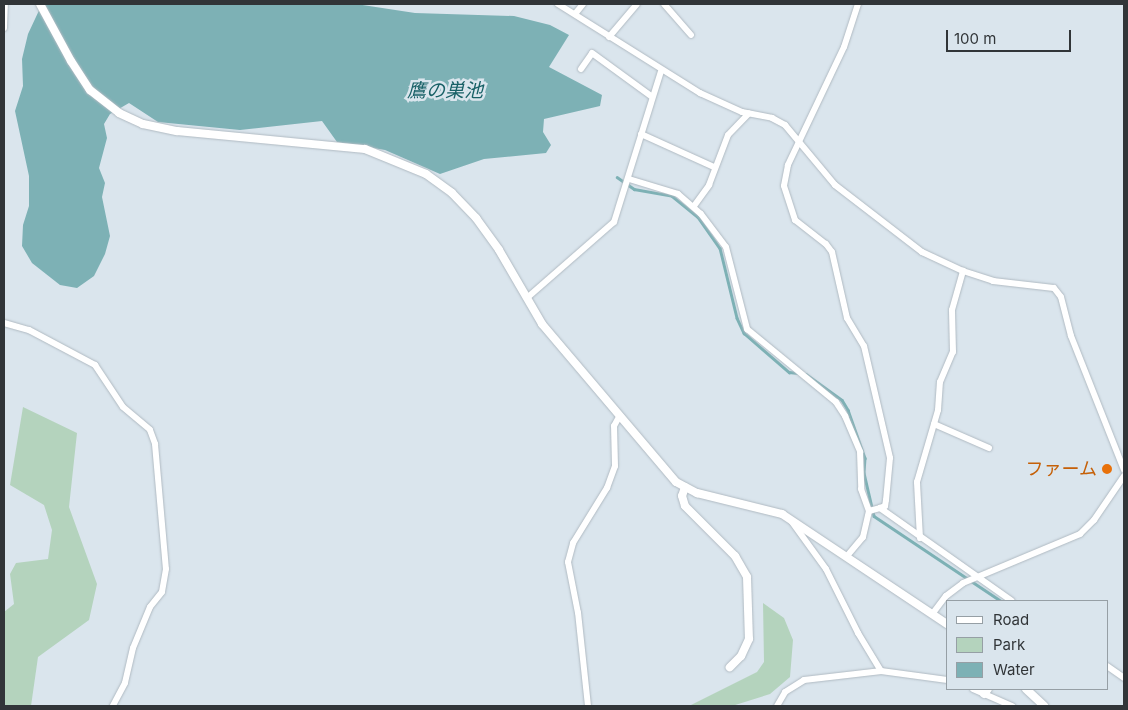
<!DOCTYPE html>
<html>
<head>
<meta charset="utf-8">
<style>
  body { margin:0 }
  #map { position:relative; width:1128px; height:710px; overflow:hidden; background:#dae5ed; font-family:Inter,"Noto Sans JP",sans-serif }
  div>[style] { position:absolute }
  .green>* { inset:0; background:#b4d3bd }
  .water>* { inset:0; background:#7db1b5 }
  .stream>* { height:2.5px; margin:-1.25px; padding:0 1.25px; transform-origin:1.25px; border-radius:1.25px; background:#7db1b5 }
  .roads { filter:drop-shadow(0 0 1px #b0bac2) drop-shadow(0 0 1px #b0bac2) }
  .minor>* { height:6px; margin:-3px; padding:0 3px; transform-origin:3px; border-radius:3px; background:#fff }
  .tertiary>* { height:8px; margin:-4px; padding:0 4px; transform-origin:4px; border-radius:4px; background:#fff }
  .dots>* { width:14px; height:14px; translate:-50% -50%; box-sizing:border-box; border:2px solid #dae5ed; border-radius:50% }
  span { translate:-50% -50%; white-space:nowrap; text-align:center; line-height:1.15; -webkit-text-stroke:5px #dae5ed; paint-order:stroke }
  .food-label { font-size:18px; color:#c56008 }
  .right { translate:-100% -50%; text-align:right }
  .water-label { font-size:19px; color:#196167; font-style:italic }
  .frame { position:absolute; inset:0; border:5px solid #313538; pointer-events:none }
  .legend { position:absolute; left:946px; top:600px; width:162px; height:90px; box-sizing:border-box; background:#dae5ed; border:1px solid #969fa5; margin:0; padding:6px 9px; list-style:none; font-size:15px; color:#313538 }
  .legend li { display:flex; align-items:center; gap:10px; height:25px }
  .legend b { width:25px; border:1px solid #969fa5 }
  .scale { position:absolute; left:946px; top:30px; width:125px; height:22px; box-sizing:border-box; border:2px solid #313538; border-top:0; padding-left:6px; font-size:15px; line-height:18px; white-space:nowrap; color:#313538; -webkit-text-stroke:4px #dae5ed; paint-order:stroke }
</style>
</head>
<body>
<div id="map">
  <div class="green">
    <div style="clip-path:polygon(23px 407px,77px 433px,69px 507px,97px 584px,89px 620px,38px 657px,31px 706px,5px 706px,4px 612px,14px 604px,10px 574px,16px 563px,48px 559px,52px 530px,44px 505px,10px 485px)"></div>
    <div style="clip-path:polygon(763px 603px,784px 618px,793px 640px,790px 677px,770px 694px,732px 706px,689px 706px,757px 672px,764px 662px)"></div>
  </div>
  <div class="water">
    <div style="clip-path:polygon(42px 4px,356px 4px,415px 13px,514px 16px,550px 25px,569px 35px,549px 67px,602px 95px,600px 106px,544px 119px,543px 132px,551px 145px,546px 153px,484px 159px,440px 174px,385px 150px,337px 142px,322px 121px,240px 130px,158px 122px,129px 103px,110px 114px,104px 124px,107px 138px,99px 168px,105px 183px,102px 197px,110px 236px,105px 254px,94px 276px,77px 288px,60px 285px,32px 263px,22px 246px,23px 225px,29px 206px,29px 176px,15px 111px,23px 86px,22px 59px,28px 34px)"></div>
  </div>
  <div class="stream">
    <div style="left:617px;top:177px;width:21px;rotate:35deg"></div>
    <div style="left:634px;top:189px;width:39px;rotate:10deg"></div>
    <div style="left:672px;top:196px;width:33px;rotate:39deg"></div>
    <div style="left:698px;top:217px;width:38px;rotate:55deg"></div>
    <div style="left:720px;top:248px;width:72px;rotate:76.3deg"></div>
    <div style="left:737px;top:318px;width:17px;rotate:65deg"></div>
    <div style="left:744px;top:333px;width:60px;rotate:40.9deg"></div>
    <div style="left:789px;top:372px;width:9px;rotate:6deg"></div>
    <div style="left:806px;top:374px;width:44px;rotate:35.8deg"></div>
    <div style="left:842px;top:400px;width:12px;rotate:59deg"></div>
    <div style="left:848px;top:410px;width:51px;rotate:70.5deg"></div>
    <div style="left:865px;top:458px;width:15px;rotate:94deg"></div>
    <div style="left:864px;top:473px;width:44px;rotate:76.9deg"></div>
    <div style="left:874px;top:516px;width:153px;rotate:33.8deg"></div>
  </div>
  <div class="roads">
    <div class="minor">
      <div style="left:558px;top:4px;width:168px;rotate:32.1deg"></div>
      <div style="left:700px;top:93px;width:46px;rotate:24.3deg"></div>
      <div style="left:742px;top:112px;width:31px;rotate:11deg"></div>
      <div style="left:772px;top:118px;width:15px;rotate:28deg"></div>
      <div style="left:785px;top:125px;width:78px;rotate:50.2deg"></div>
      <div style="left:835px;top:185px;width:110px;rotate:37.6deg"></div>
      <div style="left:922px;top:252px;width:45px;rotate:24.9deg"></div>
      <div style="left:963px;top:271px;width:32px;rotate:18deg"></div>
      <div style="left:993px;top:281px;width:61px;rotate:6.5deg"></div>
      <div style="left:1054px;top:288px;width:11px;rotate:52deg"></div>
      <div style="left:1061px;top:297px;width:40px;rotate:75.6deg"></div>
      <div style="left:1071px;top:336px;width:144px;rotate:68.4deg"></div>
      <div style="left:664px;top:4px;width:41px;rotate:48.9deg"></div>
      <div style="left:858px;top:4px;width:45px;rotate:108deg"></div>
      <div style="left:844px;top:47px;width:131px;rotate:115.4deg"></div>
      <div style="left:788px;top:165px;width:21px;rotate:101deg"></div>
      <div style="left:784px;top:186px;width:36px;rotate:72deg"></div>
      <div style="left:795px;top:220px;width:39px;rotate:38deg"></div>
      <div style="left:826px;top:244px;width:10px;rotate:53deg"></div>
      <div style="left:832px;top:252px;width:68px;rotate:77.2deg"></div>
      <div style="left:847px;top:318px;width:33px;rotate:59deg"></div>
      <div style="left:864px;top:346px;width:115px;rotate:76.9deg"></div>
      <div style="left:890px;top:458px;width:42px;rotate:95.4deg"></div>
      <div style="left:886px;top:500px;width:6px;rotate:99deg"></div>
      <div style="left:885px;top:506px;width:5px;rotate:158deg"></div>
      <div style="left:575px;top:14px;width:13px;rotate:-51deg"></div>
      <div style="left:4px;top:28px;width:24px;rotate:-88deg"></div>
      <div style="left:609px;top:37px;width:43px;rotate:-49.7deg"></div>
      <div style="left:581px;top:69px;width:19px;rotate:-55deg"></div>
      <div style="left:592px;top:53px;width:73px;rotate:36.1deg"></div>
      <div style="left:641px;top:134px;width:80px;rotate:24.3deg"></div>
      <div style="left:629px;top:179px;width:51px;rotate:17deg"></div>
      <div style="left:678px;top:194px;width:30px;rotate:41deg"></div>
      <div style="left:701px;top:214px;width:41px;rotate:52.9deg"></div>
      <div style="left:726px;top:247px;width:85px;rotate:75.6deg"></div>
      <div style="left:747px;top:329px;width:115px;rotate:39.4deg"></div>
      <div style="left:836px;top:402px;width:17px;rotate:57deg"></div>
      <div style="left:845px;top:416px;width:39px;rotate:67deg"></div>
      <div style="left:860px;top:452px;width:37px;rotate:88deg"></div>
      <div style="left:861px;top:489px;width:23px;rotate:70deg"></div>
      <div style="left:869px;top:511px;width:27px;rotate:103deg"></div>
      <div style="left:863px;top:537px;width:25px;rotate:130deg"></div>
      <div style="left:694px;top:206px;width:26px;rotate:-54deg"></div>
      <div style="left:709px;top:185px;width:53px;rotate:-69.2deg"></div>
      <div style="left:728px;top:135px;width:30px;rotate:-46deg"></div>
      <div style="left:528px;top:297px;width:114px;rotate:-41.1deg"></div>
      <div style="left:614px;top:222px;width:158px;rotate:-72.7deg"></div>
      <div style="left:4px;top:323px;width:26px;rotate:16deg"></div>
      <div style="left:29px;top:330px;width:75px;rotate:27.9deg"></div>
      <div style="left:95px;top:365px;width:50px;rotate:56.3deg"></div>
      <div style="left:123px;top:407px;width:35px;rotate:40deg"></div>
      <div style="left:150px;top:430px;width:15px;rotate:70deg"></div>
      <div style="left:155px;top:444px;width:125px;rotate:85deg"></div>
      <div style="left:166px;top:569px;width:23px;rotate:100deg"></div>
      <div style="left:162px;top:592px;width:19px;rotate:129deg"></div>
      <div style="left:150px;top:607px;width:44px;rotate:112.5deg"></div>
      <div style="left:133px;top:648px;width:36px;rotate:103deg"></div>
      <div style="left:125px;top:683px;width:26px;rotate:118deg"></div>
      <div style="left:934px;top:424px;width:60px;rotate:23.6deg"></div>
      <div style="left:869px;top:511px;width:11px;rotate:-15deg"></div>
      <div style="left:880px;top:508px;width:161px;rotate:35.2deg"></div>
      <div style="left:792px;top:522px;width:58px;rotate:54.1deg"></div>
      <div style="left:826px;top:569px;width:72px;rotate:63.4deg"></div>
      <div style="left:858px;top:633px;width:44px;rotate:58.8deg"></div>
      <div style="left:920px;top:538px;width:56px;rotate:-93.1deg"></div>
      <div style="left:917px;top:482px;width:75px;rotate:-73.7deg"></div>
      <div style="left:938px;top:410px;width:28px;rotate:-86deg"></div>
      <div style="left:940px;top:382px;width:33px;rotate:-67deg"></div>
      <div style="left:953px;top:352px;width:42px;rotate:-91.4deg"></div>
      <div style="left:952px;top:310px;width:41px;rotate:-74.2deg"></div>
      <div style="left:933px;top:613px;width:21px;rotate:-53deg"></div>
      <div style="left:946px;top:596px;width:21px;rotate:-37deg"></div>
      <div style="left:963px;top:583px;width:127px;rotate:-22.7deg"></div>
      <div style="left:1080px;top:534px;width:20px;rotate:-45deg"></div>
      <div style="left:1094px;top:520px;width:53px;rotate:-55.7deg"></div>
      <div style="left:1107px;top:666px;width:21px;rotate:35deg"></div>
      <div style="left:973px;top:689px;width:43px;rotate:23.6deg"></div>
      <div style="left:588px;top:706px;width:94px;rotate:-96.1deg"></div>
      <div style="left:578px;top:613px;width:52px;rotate:-101.1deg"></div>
      <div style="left:568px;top:562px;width:20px;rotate:-75deg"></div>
      <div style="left:573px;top:543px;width:65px;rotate:-58.3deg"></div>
      <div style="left:607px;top:488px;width:23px;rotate:-70deg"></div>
      <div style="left:615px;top:466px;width:40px;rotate:-91.4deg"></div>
      <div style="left:614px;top:426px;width:10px;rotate:-61deg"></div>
      <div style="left:777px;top:706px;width:16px;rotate:-60deg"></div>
      <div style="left:785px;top:692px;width:22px;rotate:-32deg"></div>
      <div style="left:804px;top:680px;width:78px;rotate:-6.7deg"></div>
      <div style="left:881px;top:671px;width:67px;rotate:7.8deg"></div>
    </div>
    <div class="tertiary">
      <div style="left:40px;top:4px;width:65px;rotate:61.5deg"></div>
      <div style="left:71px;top:61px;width:35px;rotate:57deg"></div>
      <div style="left:90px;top:90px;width:37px;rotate:38deg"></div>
      <div style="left:119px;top:113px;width:26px;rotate:25deg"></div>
      <div style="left:143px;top:124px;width:35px;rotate:12deg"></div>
      <div style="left:177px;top:131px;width:189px;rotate:5.5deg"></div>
      <div style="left:365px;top:149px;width:66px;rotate:22.3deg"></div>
      <div style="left:426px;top:174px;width:32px;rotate:36deg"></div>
      <div style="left:452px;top:193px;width:35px;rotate:46deg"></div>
      <div style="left:476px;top:218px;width:39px;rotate:54deg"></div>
      <div style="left:499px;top:250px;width:86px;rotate:59.8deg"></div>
      <div style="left:542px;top:324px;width:207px;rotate:49.7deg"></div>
      <div style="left:676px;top:482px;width:24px;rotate:28deg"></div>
      <div style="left:697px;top:493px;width:88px;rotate:13.9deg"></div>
      <div style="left:782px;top:514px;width:198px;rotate:33.7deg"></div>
      <div style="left:685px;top:487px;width:9px;rotate:108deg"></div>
      <div style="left:682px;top:496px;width:10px;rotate:73deg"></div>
      <div style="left:685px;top:506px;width:71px;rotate:45deg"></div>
      <div style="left:735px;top:556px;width:24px;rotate:60deg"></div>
      <div style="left:747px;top:577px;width:62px;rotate:88.2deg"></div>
      <div style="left:749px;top:639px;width:19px;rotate:115deg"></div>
      <div style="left:741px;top:656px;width:16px;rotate:135deg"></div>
      <div style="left:1026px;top:689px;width:25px;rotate:43deg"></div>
      <div style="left:984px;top:694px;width:6px;rotate:-51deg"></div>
    </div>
  </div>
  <div class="dots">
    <div style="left:1107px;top:469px;background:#e8710a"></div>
  </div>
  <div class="food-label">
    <span class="right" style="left:1097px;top:469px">ファーム</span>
  </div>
  <div class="water-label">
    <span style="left:445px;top:91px">鷹の巣池</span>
  </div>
  <div class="frame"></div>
  <ul class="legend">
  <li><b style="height:6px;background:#fff"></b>Road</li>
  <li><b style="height:14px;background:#b4d3bd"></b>Park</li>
  <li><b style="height:14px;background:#7db1b5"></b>Water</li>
  </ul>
  <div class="scale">100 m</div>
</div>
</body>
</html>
